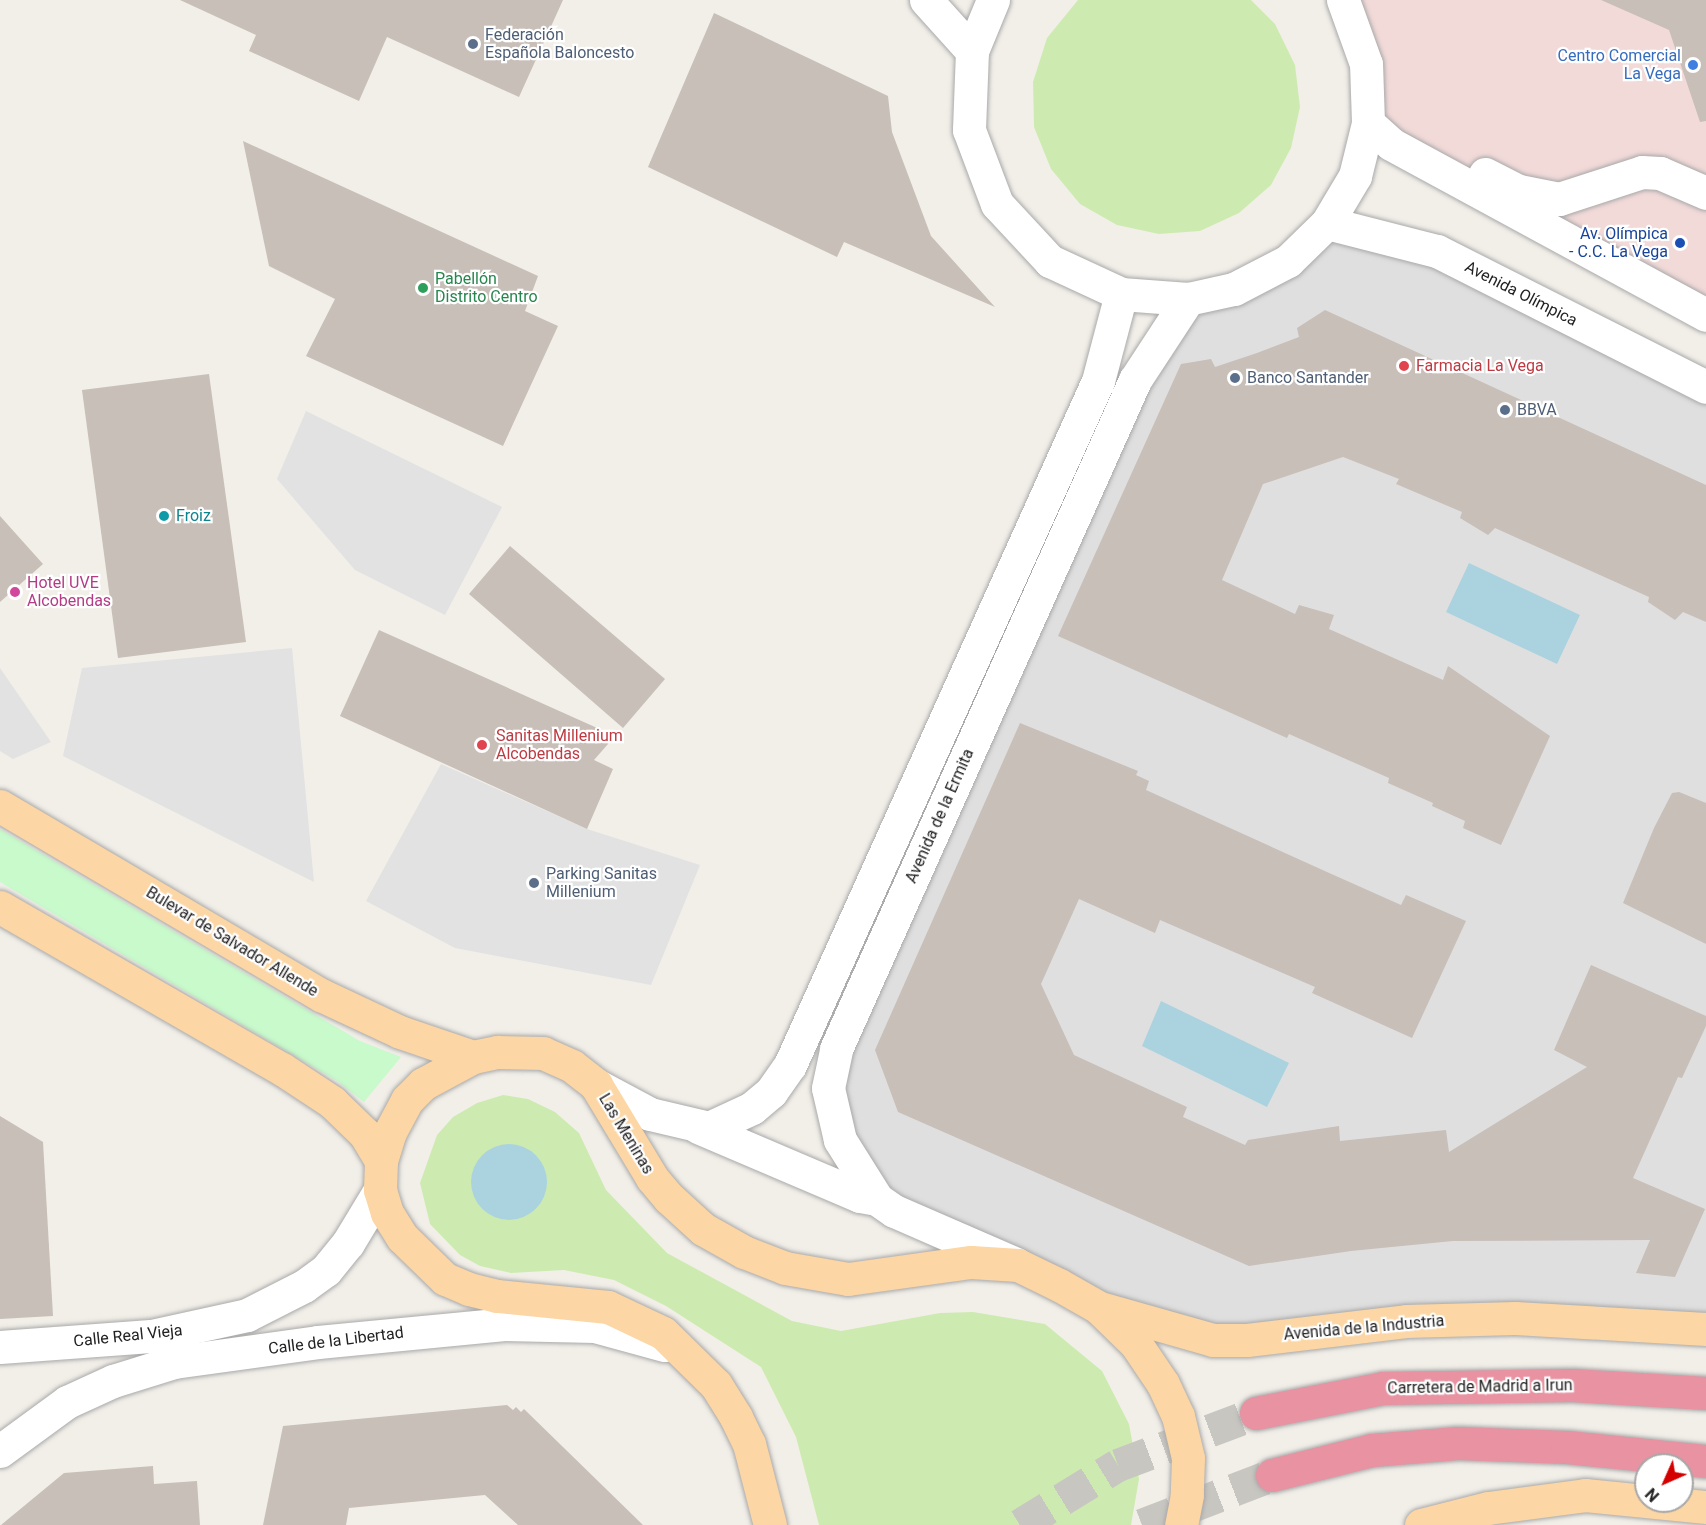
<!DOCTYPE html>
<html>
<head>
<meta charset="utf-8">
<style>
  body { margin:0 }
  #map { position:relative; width:1706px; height:1525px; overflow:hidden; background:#f2efe9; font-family:Roboto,sans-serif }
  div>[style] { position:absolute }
  .residential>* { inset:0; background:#e0dfdf }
  .commercial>* { inset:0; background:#f2dad9 }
  .grass>* { inset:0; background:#cdebb0 }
  .park>* { inset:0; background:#c8facc }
  .parking>* { inset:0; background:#e2e2e2 }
  .water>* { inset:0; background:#aad3df }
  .round { border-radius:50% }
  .building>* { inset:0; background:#c7bfb8 }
  .highway-tunnel>* { height:33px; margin-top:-16.5px; transform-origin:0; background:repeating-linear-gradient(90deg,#c8c6c1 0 33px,transparent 0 49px) }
  .roads { filter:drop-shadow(0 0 2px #a9a9a9) drop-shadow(0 0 2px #a9a9a9) }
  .minor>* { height:33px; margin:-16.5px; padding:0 16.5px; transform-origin:16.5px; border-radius:16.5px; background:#fff }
  .major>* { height:33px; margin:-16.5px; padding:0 16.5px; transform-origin:16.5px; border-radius:16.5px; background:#fcd6a4 }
  .highway>* { height:33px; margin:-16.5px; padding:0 16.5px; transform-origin:16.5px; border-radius:16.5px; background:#e892a2 }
  .dots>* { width:16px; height:16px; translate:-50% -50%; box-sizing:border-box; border:3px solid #fff; border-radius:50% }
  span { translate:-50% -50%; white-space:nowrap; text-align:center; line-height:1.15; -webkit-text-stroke:4.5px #fff; paint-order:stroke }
  .service-label { font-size:16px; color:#4e5e75 }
  .left { translate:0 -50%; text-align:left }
  .shop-label { font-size:16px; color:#366cbe }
  .right { translate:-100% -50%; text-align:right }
  .transit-label { font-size:16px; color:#164399 }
  .leisure-label { font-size:16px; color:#27864d }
  .street-label { font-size:16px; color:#222 }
  .health-label { font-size:16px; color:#be3a42 }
  .culture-label { font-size:16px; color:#0d838f }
  .hotel-label { font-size:16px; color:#b23c85 }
  .north { position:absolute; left:1634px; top:1453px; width:60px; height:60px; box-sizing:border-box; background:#fff; border:2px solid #a7a7a7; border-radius:50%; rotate:225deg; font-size:16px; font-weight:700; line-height:24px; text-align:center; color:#222 }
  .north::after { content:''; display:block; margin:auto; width:21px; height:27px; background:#d40000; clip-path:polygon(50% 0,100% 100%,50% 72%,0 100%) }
</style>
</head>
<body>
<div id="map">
  <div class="residential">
    <div style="clip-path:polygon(1327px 223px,1437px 251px,1706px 387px,1706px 1329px,1183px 1333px,861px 1178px,836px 1049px,1188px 299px)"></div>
  </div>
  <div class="commercial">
    <div style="clip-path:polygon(1343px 0,1706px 0,1706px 315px,1391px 144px)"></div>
  </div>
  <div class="grass">
    <div style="clip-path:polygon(1078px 0,1251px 0,1275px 24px,1295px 65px,1300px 107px,1291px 148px,1271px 185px,1239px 213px,1200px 231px,1159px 234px,1117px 225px,1080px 204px,1051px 169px,1034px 127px,1033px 82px,1047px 38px)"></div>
    <div style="clip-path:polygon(503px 1095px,528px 1099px,555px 1112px,579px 1133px,606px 1190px,667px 1253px,792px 1321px,841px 1331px,940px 1313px,973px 1312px,1045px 1324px,1102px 1371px,1129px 1424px,1139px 1479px,1131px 1525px,819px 1525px,796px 1437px,761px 1367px,666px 1306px,614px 1280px,564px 1270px,511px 1273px,480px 1266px,460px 1255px,430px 1224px,420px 1183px,437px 1135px,453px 1117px,477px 1103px)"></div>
  </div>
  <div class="park">
    <div style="clip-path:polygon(0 829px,360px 1041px,401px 1057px,364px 1102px,337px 1081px,0 882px)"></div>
  </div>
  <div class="parking">
    <div style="clip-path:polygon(306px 411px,502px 507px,445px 615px,355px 570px,277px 479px)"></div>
    <div style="clip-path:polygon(292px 648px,314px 882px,63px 756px,82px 668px)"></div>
    <div style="clip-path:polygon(0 668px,51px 742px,13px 759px,0 751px)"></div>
    <div style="clip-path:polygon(441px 764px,587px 829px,700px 865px,651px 985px,455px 948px,366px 901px)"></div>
  </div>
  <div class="water">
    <div style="clip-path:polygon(1469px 563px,1580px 615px,1557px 664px,1446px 612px)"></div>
    <div style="clip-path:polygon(1161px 1001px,1289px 1063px,1267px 1107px,1142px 1046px)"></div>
    <div class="round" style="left:471px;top:1144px;width:76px;height:76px"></div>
  </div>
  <div class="building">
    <div style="clip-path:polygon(180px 0,563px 0,519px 97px,387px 37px,359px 101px,249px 51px,256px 35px)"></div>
    <div style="clip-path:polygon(1601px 0,1706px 0,1706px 121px,1700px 122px,1669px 30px)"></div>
    <div style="clip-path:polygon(714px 13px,888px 96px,892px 132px,931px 236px,995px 307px,844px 242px,837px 257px,648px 167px)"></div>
    <div style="clip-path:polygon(243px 141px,538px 276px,525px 311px,558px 326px,503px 446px,306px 356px,335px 299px,269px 266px)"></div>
    <div style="clip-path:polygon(1325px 310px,1706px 485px,1706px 622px,1683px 612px,1675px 620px,1648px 602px,1649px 597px,1495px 528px,1488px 535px,1460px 518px,1462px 512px,1396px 484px,1399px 479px,1343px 457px,1263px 484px,1222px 580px,1295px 614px,1299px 605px,1334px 615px,1329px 629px,1443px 680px,1448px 666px,1550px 736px,1501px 845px,1463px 828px,1465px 821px,1432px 806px,1433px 803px,1388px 783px,1389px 778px,1289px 734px,1287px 738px,1058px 636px,1181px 364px,1211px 359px,1215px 367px,1257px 353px,1299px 337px,1297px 328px)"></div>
    <div style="clip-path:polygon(209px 374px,246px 642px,118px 658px,82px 390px)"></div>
    <div style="clip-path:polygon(0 516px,43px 564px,0 602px)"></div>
    <div style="clip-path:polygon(510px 546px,665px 679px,623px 728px,469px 594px)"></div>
    <div style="clip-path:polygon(379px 630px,615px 736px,594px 760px,613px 769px,587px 829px,340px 716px)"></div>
    <div style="clip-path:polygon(1020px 723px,1138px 771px,1136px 775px,1149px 781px,1146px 790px,1327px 872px,1401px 905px,1406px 895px,1466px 921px,1412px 1038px,1312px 993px,1315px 987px,1160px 920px,1155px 933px,1079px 899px,1041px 984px,1074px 1055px,1187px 1107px,1183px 1117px,1245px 1145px,1248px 1140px,1339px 1126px,1340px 1141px,1446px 1130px,1449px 1152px,1587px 1067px,1554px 1050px,1591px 965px,1706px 1016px,1706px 1026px,1682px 1078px,1678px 1077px,1633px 1178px,1705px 1209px,1675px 1277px,1636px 1273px,1650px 1240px,1453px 1241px,1351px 1251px,1249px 1266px,898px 1112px,875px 1050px)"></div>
    <div style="clip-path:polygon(1679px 792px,1706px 803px,1706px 944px,1623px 903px,1654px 828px,1672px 793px)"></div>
    <div style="clip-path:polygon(0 1116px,43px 1142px,53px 1316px,0 1319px)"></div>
    <div style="clip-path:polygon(507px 1405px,513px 1410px,516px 1407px,521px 1412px,524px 1409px,643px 1525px,518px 1525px,485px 1495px,349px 1508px,346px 1525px,263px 1525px,283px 1426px)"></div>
    <div style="clip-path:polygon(153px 1466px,154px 1484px,197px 1481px,200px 1525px,1px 1525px,64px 1473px)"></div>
  </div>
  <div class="highway-tunnel">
    <div style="left:1020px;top:1525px;width:115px;rotate:-31.5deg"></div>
    <div style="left:1118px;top:1465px;width:147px;rotate:-20.6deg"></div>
    <div style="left:1142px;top:1525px;width:139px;rotate:-21deg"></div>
  </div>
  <div class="roads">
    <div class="minor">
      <div style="left:926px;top:0;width:69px;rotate:48deg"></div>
      <div style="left:993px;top:0;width:55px;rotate:112.4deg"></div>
      <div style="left:972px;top:51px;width:79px;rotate:92.2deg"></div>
      <div style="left:969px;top:130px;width:79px;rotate:69.3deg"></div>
      <div style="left:997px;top:204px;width:78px;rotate:47.1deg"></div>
      <div style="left:1050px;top:261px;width:78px;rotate:24.9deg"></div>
      <div style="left:1121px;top:294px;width:67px;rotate:4.3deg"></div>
      <div style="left:1188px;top:299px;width:47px;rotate:-12.3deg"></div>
      <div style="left:1234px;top:289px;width:61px;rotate:-27.4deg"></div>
      <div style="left:1288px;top:261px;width:54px;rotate:-44.3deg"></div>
      <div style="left:1327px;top:223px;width:55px;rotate:-59.2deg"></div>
      <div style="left:1355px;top:176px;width:55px;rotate:-76.2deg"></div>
      <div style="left:1368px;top:123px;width:59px;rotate:-91.9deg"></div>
      <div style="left:1366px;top:64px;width:68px;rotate:-109.8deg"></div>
      <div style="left:1368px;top:123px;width:31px;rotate:42deg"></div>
      <div style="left:1391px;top:144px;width:358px;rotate:28.5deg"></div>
      <div style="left:1485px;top:174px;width:38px;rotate:27deg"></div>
      <div style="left:1519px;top:191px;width:41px;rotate:11.3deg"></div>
      <div style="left:1559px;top:199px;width:87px;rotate:-18deg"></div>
      <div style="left:1642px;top:172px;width:18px;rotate:3deg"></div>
      <div style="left:1660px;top:173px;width:50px;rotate:23.5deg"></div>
      <div style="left:1327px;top:223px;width:114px;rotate:14.3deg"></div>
      <div style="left:1437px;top:251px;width:301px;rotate:26.8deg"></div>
      <div style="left:596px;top:1085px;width:61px;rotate:28.2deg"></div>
      <div style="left:650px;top:1114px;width:61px;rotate:13.3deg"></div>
      <div style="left:709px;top:1128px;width:47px;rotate:-24.9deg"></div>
      <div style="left:752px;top:1108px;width:25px;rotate:-40deg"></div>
      <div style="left:771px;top:1092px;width:33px;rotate:-55deg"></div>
      <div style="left:790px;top:1065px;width:750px;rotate:-65.76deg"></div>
      <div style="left:1098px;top:381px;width:90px;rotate:-75.2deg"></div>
      <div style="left:698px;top:1127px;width:176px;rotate:23.1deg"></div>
      <div style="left:860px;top:1196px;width:17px;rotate:10deg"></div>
      <div style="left:1016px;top:1264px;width:133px;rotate:-156.5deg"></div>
      <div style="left:894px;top:1211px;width:21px;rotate:-145deg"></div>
      <div style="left:877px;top:1199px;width:70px;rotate:-122.1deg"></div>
      <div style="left:840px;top:1140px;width:53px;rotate:-103deg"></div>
      <div style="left:828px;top:1088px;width:40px;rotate:-78deg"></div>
      <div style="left:836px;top:1049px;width:733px;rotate:-65.92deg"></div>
      <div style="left:1135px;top:380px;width:97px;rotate:-56.8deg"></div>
      <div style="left:0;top:1347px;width:151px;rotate:-4.2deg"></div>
      <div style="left:151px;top:1336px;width:98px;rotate:-12.3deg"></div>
      <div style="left:247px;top:1315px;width:64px;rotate:-27deg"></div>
      <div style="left:304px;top:1286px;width:27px;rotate:-36deg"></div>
      <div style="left:326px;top:1270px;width:35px;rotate:-51deg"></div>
      <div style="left:348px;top:1243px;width:62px;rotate:-58.9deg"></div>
      <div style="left:0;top:1451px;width:83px;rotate:-36.2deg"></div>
      <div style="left:67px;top:1402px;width:51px;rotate:-24.5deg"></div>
      <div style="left:113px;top:1381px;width:64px;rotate:-17.3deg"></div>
      <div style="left:174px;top:1362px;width:145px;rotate:-7.9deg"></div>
      <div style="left:318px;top:1342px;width:187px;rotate:-5.5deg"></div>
      <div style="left:504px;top:1324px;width:91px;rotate:1.3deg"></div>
      <div style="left:595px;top:1326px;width:72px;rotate:15.4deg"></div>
    </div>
    <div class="major">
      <div style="left:0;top:806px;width:373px;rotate:30.5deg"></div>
      <div style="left:321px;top:995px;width:87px;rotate:25.1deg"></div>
      <div style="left:400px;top:1032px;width:77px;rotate:18.9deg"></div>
      <div style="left:0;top:907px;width:325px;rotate:29.9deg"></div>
      <div style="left:282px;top:1069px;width:60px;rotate:33.4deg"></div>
      <div style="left:332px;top:1102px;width:46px;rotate:44.1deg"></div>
      <div style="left:365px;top:1134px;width:31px;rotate:59deg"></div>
      <div style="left:1104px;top:1309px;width:113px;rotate:15.9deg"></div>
      <div style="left:1213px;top:1340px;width:34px"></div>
      <div style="left:1247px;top:1340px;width:160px;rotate:-6.8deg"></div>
      <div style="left:1406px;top:1321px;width:109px;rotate:-1.6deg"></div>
      <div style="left:1515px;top:1318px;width:191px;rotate:3.3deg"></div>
      <div style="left:770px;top:1525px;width:84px;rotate:-104.5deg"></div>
      <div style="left:749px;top:1444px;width:30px;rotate:-116deg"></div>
      <div style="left:736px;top:1417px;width:38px;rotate:-122deg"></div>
      <div style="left:716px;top:1385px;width:74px;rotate:-135.5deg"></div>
      <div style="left:663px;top:1333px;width:61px;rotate:-154.7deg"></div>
      <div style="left:608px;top:1307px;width:112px;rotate:-174.3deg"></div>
      <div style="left:497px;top:1296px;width:29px;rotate:-166deg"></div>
      <div style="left:469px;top:1289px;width:26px;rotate:-157deg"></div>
      <div style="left:445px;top:1279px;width:60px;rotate:-135.7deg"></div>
      <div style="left:402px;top:1237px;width:28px;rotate:-122deg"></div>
      <div style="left:387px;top:1213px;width:24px;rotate:-107deg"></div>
      <div style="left:380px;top:1190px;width:29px;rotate:-88deg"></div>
      <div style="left:381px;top:1161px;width:30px;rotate:-73deg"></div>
      <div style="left:390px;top:1132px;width:36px;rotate:-62deg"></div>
      <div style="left:407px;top:1100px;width:23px;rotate:-45deg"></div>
      <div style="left:423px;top:1084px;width:57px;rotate:-28.4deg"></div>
      <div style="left:473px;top:1057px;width:25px;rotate:-12deg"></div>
      <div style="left:497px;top:1052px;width:46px;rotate:1.2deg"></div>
      <div style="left:543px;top:1053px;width:32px;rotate:24deg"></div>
      <div style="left:572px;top:1066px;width:31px;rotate:38deg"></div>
      <div style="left:596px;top:1085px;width:109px;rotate:58.9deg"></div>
      <div style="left:652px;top:1178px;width:26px;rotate:50deg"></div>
      <div style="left:669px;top:1198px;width:46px;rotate:42.4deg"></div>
      <div style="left:703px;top:1229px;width:47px;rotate:29.3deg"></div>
      <div style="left:744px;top:1252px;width:44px;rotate:21.3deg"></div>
      <div style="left:785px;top:1268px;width:64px;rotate:9.9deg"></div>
      <div style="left:848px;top:1279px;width:124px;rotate:-7.9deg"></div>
      <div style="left:971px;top:1262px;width:47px;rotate:3.7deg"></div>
      <div style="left:1018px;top:1265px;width:46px;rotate:26deg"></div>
      <div style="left:1059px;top:1285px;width:45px;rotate:29.4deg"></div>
      <div style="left:1098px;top:1307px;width:53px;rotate:44.2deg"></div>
      <div style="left:1136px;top:1344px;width:48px;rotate:56deg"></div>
      <div style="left:1163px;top:1384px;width:35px;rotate:65deg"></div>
      <div style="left:1178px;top:1416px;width:43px;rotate:76.6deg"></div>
      <div style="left:1188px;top:1458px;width:37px;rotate:92deg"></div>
      <div style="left:1187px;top:1495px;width:31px;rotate:101deg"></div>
      <div style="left:1421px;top:1525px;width:69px;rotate:-14.2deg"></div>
      <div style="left:1488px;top:1508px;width:98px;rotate:-7.6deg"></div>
      <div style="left:1585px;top:1495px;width:122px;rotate:5.7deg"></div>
    </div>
    <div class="highway">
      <div style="left:1256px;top:1413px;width:129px;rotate:-11.1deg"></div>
      <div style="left:1383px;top:1388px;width:189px;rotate:-0.9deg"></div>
      <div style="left:1572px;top:1385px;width:134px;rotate:3.4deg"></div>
      <div style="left:1272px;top:1475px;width:103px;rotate:-14deg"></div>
      <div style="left:1372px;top:1450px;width:86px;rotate:-4.7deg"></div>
      <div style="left:1458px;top:1443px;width:109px;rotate:2.1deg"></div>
      <div style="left:1567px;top:1447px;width:140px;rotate:5.8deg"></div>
    </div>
  </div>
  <div class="dots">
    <div style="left:473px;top:44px;background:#5c6f8a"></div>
    <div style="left:1693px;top:65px;background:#3f7fe0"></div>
    <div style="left:1680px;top:243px;background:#1a4fb4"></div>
    <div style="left:423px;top:288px;background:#2e9e5b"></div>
    <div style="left:1404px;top:366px;background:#e0444e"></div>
    <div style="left:1235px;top:378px;background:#5c6f8a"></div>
    <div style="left:1505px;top:410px;background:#5c6f8a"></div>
    <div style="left:164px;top:516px;background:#0f9aa8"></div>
    <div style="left:15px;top:592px;background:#d1479c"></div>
    <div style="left:482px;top:745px;background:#e0444e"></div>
    <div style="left:534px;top:883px;background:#5c6f8a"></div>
  </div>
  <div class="service-label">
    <span class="left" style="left:485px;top:44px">Federación<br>Española Baloncesto</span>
    <span class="left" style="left:1247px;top:378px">Banco Santander</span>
    <span class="left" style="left:1517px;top:410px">BBVA</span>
    <span class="left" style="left:546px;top:883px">Parking Sanitas<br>Millenium</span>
  </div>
  <div class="shop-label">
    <span class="right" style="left:1681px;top:65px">Centro Comercial<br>La Vega</span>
  </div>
  <div class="transit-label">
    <span class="right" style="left:1668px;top:243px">Av. Olímpica<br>- C.C. La Vega</span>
  </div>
  <div class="leisure-label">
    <span class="left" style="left:435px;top:288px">Pabellón<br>Distrito Centro</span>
  </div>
  <div class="street-label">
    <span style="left:1521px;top:294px;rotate:27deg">Avenida Olímpica</span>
    <span style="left:940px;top:816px;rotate:-66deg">Avenida de la Ermita</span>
    <span style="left:232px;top:942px;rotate:31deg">Bulevar de Salvador Allende</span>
    <span style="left:626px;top:1134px;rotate:59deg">Las Meninas</span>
    <span style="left:1364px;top:1328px;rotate:-5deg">Avenida de la Industria</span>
    <span style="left:128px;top:1336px;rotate:-6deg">Calle Real Vieja</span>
    <span style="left:336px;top:1341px;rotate:-7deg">Calle de la Libertad</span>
    <span style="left:1480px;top:1387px;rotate:-1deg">Carretera de Madrid a Irun</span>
  </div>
  <div class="health-label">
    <span class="left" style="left:1416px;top:366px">Farmacia La Vega</span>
    <span class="left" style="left:496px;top:745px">Sanitas Millenium<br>Alcobendas</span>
  </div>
  <div class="culture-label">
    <span class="left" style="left:176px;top:516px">Froiz</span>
  </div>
  <div class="hotel-label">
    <span class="left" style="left:27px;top:592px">Hotel UVE<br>Alcobendas</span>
  </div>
  <div class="north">N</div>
</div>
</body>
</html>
